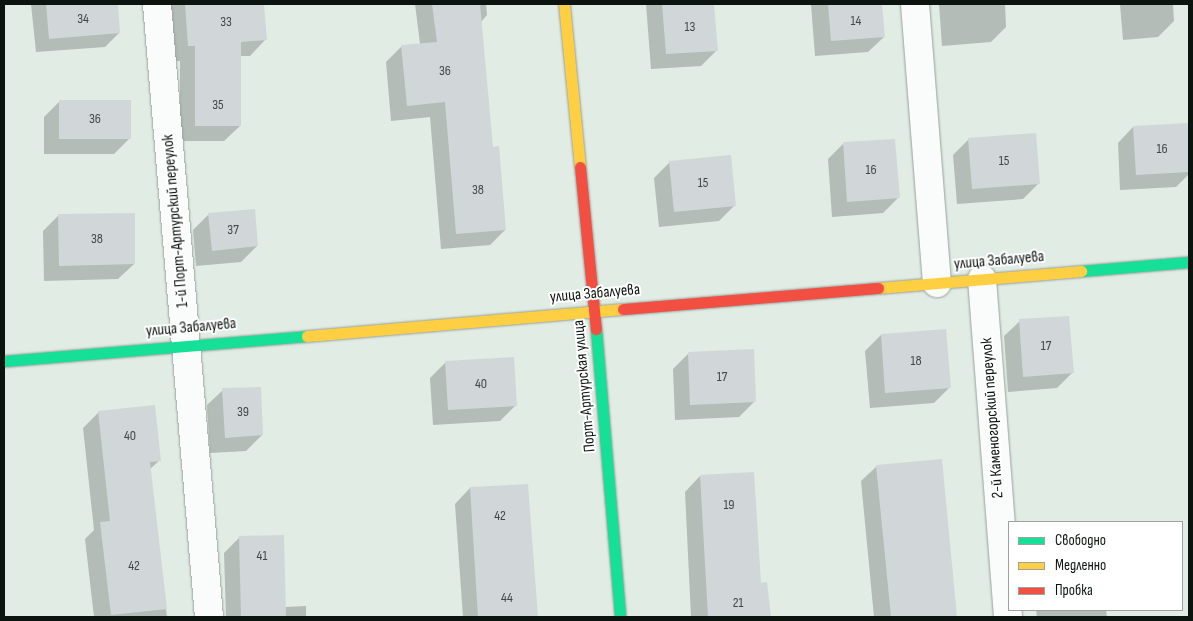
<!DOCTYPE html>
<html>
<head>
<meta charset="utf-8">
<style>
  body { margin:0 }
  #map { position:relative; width:1193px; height:621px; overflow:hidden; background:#e0ece4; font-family:"Sofia Sans Condensed",sans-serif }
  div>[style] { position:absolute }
  .shadow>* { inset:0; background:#0003 }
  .building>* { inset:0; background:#d1d7d9 }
  .roads { filter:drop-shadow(0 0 1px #98a19b) drop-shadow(0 0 1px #98a19b) }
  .street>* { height:28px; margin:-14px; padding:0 14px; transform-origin:14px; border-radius:14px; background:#fafcfb }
  .fast>* { height:11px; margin:-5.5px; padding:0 5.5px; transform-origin:5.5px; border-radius:5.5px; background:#16e098 }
  .slow>* { height:11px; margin:-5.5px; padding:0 5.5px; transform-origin:5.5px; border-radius:5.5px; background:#ffcf43 }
  .jam>* { height:11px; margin:-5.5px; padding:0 5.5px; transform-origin:5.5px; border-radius:5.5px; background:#f24e42 }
  span { translate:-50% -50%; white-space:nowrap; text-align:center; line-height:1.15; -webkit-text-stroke:4px #fff; paint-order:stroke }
  .number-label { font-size:14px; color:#404845 }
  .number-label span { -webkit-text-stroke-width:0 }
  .street-label { font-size:16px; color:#0c140f }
  .frame { position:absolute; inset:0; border:5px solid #0c140f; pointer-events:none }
  .legend { position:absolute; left:1008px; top:521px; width:175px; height:90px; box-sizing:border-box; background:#fff; border:1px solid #9ea19f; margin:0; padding:6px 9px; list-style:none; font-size:15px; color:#0c140f }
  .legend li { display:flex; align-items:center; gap:10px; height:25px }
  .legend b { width:25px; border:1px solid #9ea19f }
</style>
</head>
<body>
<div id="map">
  <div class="shadow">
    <div style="clip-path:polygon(31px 4px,116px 4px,119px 33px,105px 47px,36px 52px)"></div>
    <div style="clip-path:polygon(171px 4px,263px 4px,265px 40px,250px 56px,240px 56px,240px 126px,224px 141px,180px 141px,180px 61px,173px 61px,169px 6px)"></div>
    <div style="clip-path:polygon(415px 4px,486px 4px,487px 15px,481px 22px,492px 148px,505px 230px,490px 245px,441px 249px,430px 117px,391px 121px,386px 62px,402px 46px,420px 44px)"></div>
    <div style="clip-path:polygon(646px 4px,713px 4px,717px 50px,701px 66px,651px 69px)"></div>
    <div style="clip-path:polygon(811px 4px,881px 4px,884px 37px,868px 52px,815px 56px)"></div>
    <div style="clip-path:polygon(939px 4px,1005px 4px,1006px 27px,991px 42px,942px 46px)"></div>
    <div style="clip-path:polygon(1120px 4px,1173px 4px,1174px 21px,1158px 37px,1123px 40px)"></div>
    <div style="clip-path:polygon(60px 101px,130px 138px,114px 154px,44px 154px,44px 117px)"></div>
    <div style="clip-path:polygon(1189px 124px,1189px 174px,1176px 187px,1120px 190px,1118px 143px,1133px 127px)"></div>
    <div style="clip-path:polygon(969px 139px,1039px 183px,1023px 199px,957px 204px,953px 155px)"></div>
    <div style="clip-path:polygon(843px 144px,899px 197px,883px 213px,832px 217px,828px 159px)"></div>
    <div style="clip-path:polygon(670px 162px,735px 205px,719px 221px,659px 227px,654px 178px)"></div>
    <div style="clip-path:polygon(209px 214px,257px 246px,241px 262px,196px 266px,193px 230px)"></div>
    <div style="clip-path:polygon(59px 215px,134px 264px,118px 279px,44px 281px,43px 231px)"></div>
    <div style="clip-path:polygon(1020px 321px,1072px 373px,1057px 388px,1008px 392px,1004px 336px)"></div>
    <div style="clip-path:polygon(945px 330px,950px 387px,934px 403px,870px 408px,865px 351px,881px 335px)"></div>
    <div style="clip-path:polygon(688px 354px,755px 401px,739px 417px,675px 420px,673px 369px)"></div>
    <div style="clip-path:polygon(446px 362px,515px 406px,500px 421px,433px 425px,430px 378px)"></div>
    <div style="clip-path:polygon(223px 390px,262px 435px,246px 451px,210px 453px,207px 405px)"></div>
    <div style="clip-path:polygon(99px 412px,160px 460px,149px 470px,167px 617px,94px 617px,85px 539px,94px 530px,83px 428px)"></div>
    <div style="clip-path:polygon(941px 460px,955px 617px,874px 617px,861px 481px,877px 466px)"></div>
    <div style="clip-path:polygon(700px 476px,760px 585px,766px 584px,770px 617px,691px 617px,685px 492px)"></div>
    <div style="clip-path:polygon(526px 485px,536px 617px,463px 617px,455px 504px,470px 488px)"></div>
    <div style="clip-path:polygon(240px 537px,285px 607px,306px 606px,306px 617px,226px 617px,224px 553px)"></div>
    <div style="clip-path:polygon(1036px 610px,1106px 610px,1107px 617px,1037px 617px)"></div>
  </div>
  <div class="building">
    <div style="clip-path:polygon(46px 4px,118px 4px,120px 33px,49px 39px)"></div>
    <div style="clip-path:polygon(185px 4px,264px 4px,267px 40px,241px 42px,241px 126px,195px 126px,195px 46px,188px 46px)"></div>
    <div style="clip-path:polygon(432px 4px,480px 4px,493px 147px,499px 146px,506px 230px,456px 234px,445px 102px,407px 106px,401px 45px,437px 42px)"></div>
    <div style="clip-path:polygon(662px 4px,714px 4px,718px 51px,666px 54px)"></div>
    <div style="clip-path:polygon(828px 4px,882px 4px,885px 37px,831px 41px)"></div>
    <div style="clip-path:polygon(59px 100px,131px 100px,131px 139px,59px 139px)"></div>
    <div style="clip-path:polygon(1189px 123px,1189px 172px,1136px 175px,1133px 126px)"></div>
    <div style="clip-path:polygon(1036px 133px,1040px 184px,972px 189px,968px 138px)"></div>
    <div style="clip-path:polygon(895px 139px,900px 198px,847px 202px,843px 142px)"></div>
    <div style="clip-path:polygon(731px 155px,736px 206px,674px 212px,669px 161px)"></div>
    <div style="clip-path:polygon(255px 209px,258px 246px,212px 251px,208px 213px)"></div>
    <div style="clip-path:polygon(135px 213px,135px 264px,59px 266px,58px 214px)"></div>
    <div style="clip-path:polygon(1069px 316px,1074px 373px,1023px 377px,1019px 319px)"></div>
    <div style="clip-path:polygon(946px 329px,951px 388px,885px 393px,881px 334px)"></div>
    <div style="clip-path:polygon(754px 349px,756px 402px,690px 405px,688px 352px)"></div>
    <div style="clip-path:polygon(514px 357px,517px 406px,448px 410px,445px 361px)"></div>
    <div style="clip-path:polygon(261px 387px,263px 435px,225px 438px,222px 388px)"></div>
    <div style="clip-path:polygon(155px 405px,161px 461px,150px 462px,167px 609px,111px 615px,100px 522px,110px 521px,98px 411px)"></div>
    <div style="clip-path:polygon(942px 459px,957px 617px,891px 617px,876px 465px)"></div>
    <div style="clip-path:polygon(754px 472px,761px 583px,767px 582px,771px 617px,708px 617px,700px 475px)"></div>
    <div style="clip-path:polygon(528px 484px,538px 617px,478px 617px,470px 487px)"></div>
    <div style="clip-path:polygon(284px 535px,286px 617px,241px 617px,239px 536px)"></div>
  </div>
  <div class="roads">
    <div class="street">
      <div style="left:157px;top:4px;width:615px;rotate:85.15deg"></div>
      <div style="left:915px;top:4px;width:280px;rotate:85.5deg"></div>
      <div style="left:982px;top:279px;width:339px;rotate:85.6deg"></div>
    </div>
    <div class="fast">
      <div style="left:1081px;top:271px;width:108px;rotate:-4.8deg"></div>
      <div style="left:596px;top:329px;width:289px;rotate:85.2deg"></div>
      <div style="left:4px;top:361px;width:304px;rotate:-4.7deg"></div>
    </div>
    <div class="slow">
      <div style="left:564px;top:4px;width:164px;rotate:84.4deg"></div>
      <div style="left:878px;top:288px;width:204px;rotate:-4.8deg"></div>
      <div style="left:307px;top:336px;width:317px;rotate:-4.9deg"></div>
    </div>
    <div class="jam">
      <div style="left:580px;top:167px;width:163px;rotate:84.4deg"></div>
      <div style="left:623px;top:309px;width:256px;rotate:-4.7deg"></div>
    </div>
  </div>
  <div class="number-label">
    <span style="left:83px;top:19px">34</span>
    <span style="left:856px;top:21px">14</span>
    <span style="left:226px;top:22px">33</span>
    <span style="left:690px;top:27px">13</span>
    <span style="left:445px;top:71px">36</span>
    <span style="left:218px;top:105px">35</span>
    <span style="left:95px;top:119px">36</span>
    <span style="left:1162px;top:149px">16</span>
    <span style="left:1004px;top:161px">15</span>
    <span style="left:871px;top:170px">16</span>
    <span style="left:703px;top:183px">15</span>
    <span style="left:478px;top:190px">38</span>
    <span style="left:233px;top:230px">37</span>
    <span style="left:97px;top:239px">38</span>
    <span style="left:1046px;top:346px">17</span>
    <span style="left:916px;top:361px">18</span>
    <span style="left:722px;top:377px">17</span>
    <span style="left:481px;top:384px">40</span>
    <span style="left:243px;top:412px">39</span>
    <span style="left:130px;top:436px">40</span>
    <span style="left:729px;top:505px">19</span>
    <span style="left:500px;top:516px">42</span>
    <span style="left:262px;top:556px">41</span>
    <span style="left:134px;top:566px">42</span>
    <span style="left:507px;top:598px">44</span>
    <span style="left:738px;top:603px">21</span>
  </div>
  <div class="street-label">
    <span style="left:176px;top:221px;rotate:-95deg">1-й Порт-Артурский переулок</span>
    <span style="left:999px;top:261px;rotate:-5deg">улица Забалуева</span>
    <span style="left:595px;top:294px;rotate:-5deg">улица Забалуева</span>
    <span style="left:191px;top:328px;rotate:-5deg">улица Забалуева</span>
    <span style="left:585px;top:386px;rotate:-95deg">Порт-Артурская улица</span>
    <span style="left:993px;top:418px;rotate:-94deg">2-й Каменогорский переулок</span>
  </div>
  <div class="frame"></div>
  <ul class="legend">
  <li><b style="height:6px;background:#16e098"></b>Свободно</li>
  <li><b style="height:6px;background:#ffcf43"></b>Медленно</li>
  <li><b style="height:6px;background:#f24e42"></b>Пробка</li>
  </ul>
</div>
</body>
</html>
